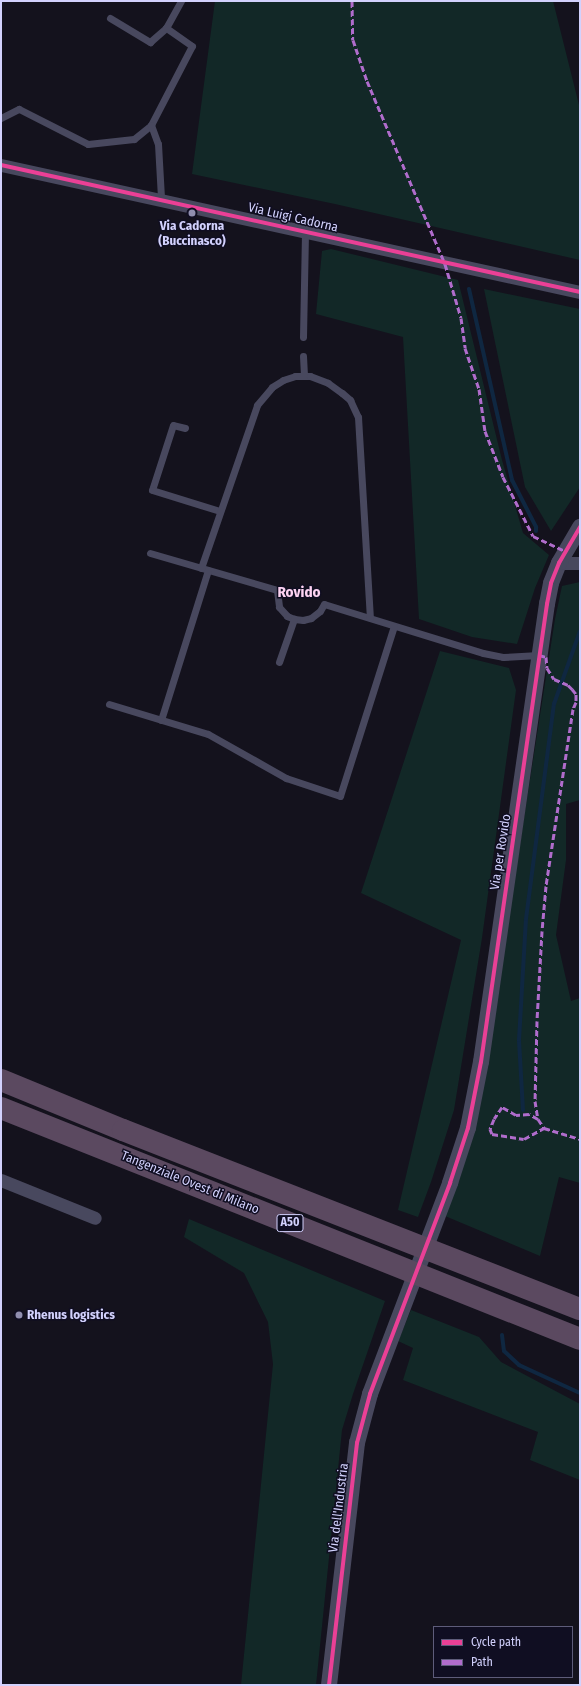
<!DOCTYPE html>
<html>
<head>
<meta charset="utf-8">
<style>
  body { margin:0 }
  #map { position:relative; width:581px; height:1686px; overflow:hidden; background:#14121d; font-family:"Fira Sans Condensed",sans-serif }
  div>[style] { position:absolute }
  .green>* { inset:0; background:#122827 }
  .stream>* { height:4px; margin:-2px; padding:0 2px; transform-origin:2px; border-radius:2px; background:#0f2741 }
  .service>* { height:7px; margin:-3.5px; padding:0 3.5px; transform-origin:3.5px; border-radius:3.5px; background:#48485e }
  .minor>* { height:13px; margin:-6.5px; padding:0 6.5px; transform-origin:6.5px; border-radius:6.5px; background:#48485e }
  .tertiary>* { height:16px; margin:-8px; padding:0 8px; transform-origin:8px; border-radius:8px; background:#48485e }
  .motorway>* { height:22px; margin:-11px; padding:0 11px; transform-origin:11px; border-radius:11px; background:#5b4960 }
  .quiet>* { height:3px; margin-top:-1.5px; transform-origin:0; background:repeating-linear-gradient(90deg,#b06ccc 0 6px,transparent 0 9px) }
  .cycleway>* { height:4px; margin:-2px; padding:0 2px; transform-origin:2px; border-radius:2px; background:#ea4096 }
  .dots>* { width:11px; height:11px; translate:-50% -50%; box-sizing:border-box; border:2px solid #100e22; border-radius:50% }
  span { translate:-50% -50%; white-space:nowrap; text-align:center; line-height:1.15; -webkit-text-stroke:3px #100e22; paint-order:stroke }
  .shield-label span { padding:1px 3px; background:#100e22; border:1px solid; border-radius:3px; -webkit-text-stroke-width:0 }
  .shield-label { font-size:12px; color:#d2d1fd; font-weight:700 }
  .street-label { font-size:13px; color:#d2d1fd }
  .poi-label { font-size:13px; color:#d2d1fd; font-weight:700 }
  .left { translate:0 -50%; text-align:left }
  .quarter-label { font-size:15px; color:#fdd3f2; font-weight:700 }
  .frame { position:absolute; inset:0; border:2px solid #d2d1fd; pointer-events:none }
  .legend { position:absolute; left:433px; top:1626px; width:140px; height:52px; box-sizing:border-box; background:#100e22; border:1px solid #5e5c7a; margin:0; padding:5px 7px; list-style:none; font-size:12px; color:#d2d1fd }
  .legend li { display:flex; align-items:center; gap:8px; height:20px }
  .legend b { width:20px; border:1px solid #5e5c7a }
</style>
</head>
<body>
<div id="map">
  <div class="green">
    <div style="clip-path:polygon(215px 1px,553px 1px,580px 109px,580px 260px,335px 204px,192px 174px)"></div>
    <div style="clip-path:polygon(331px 249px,458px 280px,502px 460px,523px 533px,549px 555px,535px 588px,517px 644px,472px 637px,419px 619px,403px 337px,316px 314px,322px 251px)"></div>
    <div style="clip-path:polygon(484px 289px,580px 309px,580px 487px,551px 531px,525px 487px)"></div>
    <div style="clip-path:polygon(580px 582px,580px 800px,566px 804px,566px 860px,556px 935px,571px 1001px,580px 998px,580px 1183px,559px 1177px,540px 1256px,445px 1216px,480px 1101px,555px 619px,562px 586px)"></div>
    <div style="clip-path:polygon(440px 651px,509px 668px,516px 690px,482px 938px,454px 1110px,431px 1182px,418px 1217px,398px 1210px,461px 940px,361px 893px)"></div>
    <div style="clip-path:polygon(189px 1219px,385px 1301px,353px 1394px,342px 1430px,316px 1685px,241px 1685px,273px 1364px,268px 1322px,244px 1273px,184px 1237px)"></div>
    <div style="clip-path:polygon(411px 1310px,479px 1337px,501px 1362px,580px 1404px,580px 1480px,530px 1460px,538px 1432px,403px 1380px,413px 1348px,398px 1341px)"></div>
  </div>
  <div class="stream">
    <div style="left:469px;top:289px;width:196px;rotate:77.3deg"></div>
    <div style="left:512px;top:480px;width:53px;rotate:62.9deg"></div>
    <div style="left:536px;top:527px;width:4px;rotate:90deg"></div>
    <div style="left:523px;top:1110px;width:70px;rotate:-93.3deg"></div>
    <div style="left:519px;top:1040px;width:121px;rotate:-86.7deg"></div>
    <div style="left:526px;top:919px;width:217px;rotate:-82.6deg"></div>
    <div style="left:554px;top:704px;width:77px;rotate:-70.4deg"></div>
    <div style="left:502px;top:1335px;width:16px;rotate:83deg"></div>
    <div style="left:504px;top:1351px;width:21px;rotate:43deg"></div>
    <div style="left:519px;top:1365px;width:67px;rotate:24.7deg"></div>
  </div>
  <div class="service">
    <div style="left:110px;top:18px;width:47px;rotate:31deg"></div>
    <div style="left:150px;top:42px;width:21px;rotate:-41deg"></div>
    <div style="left:1px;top:118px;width:20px;rotate:-27deg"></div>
    <div style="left:19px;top:109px;width:77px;rotate:26.9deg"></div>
    <div style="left:88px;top:144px;width:46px;rotate:-6.2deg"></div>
    <div style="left:134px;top:139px;width:22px;rotate:-39deg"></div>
    <div style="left:151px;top:125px;width:89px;rotate:-62.6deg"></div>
    <div style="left:192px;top:46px;width:32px;rotate:-145deg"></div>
    <div style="left:166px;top:28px;width:31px;rotate:-61deg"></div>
    <div style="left:151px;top:125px;width:20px;rotate:70deg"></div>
    <div style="left:158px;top:144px;width:54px;rotate:86.8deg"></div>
    <div style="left:303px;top:337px;width:106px;rotate:-88.9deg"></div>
    <div style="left:303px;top:356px;width:19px;rotate:87deg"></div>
    <div style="left:185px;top:428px;width:12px;rotate:-166deg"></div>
    <div style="left:173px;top:425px;width:68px;rotate:107.9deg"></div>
    <div style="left:152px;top:490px;width:71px;rotate:17.2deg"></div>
    <div style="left:150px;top:553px;width:132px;rotate:16.2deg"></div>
    <div style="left:277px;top:590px;width:17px;rotate:83deg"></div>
    <div style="left:279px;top:607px;width:12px;rotate:48deg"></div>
    <div style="left:287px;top:616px;width:8px;rotate:23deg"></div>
    <div style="left:294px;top:619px;width:9px;rotate:6deg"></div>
    <div style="left:303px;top:620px;width:8px;rotate:-14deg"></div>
    <div style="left:311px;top:618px;width:11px;rotate:-38deg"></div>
    <div style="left:320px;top:611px;width:8px;rotate:-60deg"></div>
    <div style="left:324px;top:604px;width:166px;rotate:17.1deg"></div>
    <div style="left:483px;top:653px;width:20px;rotate:11deg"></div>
    <div style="left:503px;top:657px;width:36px;rotate:-3deg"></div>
    <div style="left:201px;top:568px;width:172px;rotate:-71deg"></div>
    <div style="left:257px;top:405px;width:23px;rotate:-50deg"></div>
    <div style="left:272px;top:387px;width:13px;rotate:-32deg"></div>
    <div style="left:283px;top:380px;width:13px;rotate:-18deg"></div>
    <div style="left:295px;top:376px;width:15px"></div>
    <div style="left:310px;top:376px;width:19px;rotate:21deg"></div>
    <div style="left:328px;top:383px;width:17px;rotate:36deg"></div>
    <div style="left:342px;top:393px;width:11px;rotate:41deg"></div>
    <div style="left:350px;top:400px;width:19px;rotate:65deg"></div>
    <div style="left:358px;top:417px;width:201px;rotate:86.6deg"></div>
    <div style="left:279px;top:662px;width:46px;rotate:-70.8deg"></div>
    <div style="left:109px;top:704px;width:103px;rotate:16.9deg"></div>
    <div style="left:208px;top:734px;width:90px;rotate:29.4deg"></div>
    <div style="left:286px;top:778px;width:57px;rotate:18.4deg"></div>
    <div style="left:340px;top:796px;width:178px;rotate:-72.4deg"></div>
    <div style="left:161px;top:720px;width:157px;rotate:-72.6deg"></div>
  </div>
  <div class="minor">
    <div style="left:1px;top:165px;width:593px;rotate:12.37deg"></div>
    <div style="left:559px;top:563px;width:21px"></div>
    <div style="left:1px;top:1180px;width:101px;rotate:22deg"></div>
  </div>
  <div class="tertiary">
    <div style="left:329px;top:1685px;width:244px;rotate:-83.4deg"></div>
    <div style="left:357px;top:1443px;width:51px;rotate:-75.1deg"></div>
    <div style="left:370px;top:1394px;width:226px;rotate:-69.2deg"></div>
    <div style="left:450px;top:1183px;width:58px;rotate:-71.9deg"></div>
    <div style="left:468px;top:1128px;width:67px;rotate:-78.9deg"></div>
    <div style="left:481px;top:1062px;width:463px;rotate:-81.8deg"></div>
    <div style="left:547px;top:604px;width:21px;rotate:-79deg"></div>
    <div style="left:551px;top:583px;width:22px;rotate:-68deg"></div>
    <div style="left:559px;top:563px;width:42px;rotate:-59.7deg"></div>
  </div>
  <div class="motorway">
    <div style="left:1px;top:1080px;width:132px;rotate:22.3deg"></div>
    <div style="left:123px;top:1130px;width:491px;rotate:21.4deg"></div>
    <div style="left:1px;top:1108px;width:623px;rotate:21.75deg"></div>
  </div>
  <div class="quiet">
    <div style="left:352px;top:1px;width:39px;rotate:89deg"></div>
    <div style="left:353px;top:40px;width:43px;rotate:71.1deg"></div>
    <div style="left:367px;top:81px;width:199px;rotate:66.9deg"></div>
    <div style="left:445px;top:264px;width:56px;rotate:73.5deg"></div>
    <div style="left:461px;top:318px;width:30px;rotate:82deg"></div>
    <div style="left:465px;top:348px;width:43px;rotate:71.1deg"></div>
    <div style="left:479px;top:389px;width:42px;rotate:81.9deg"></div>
    <div style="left:485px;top:431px;width:49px;rotate:68.6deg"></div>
    <div style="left:503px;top:477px;width:66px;rotate:63deg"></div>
    <div style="left:533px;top:536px;width:35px;rotate:25deg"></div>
    <div style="left:539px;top:655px;width:7px;rotate:16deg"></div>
    <div style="left:546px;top:657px;width:11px;rotate:85deg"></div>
    <div style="left:547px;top:668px;width:13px;rotate:58deg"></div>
    <div style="left:554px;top:679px;width:15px;rotate:23deg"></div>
    <div style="left:568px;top:685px;width:6px;rotate:45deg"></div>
    <div style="left:572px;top:689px;width:6px;rotate:51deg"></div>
    <div style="left:576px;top:694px;width:8px;rotate:90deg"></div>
    <div style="left:576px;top:702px;width:8px;rotate:113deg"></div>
    <div style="left:573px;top:709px;width:179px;rotate:98.7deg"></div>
    <div style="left:546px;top:886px;width:45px;rotate:95.1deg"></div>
    <div style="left:542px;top:931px;width:90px;rotate:93.2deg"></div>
    <div style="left:537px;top:1021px;width:80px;rotate:91.4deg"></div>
    <div style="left:535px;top:1101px;width:18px;rotate:81deg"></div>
    <div style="left:538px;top:1119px;width:11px;rotate:56deg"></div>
    <div style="left:544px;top:1128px;width:38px;rotate:17deg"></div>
    <div style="left:538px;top:1119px;width:10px;rotate:-151deg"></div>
    <div style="left:529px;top:1114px;width:13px;rotate:176deg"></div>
    <div style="left:516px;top:1115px;width:16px;rotate:-150deg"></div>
    <div style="left:502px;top:1107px;width:14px;rotate:124deg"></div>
    <div style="left:494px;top:1119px;width:11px;rotate:112deg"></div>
    <div style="left:490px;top:1129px;width:5px;rotate:68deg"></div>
    <div style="left:492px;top:1134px;width:32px;rotate:9deg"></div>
    <div style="left:524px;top:1139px;width:23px;rotate:-29deg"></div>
  </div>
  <div class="cycleway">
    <div style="left:1px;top:165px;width:593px;rotate:12.37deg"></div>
    <div style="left:329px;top:1685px;width:244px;rotate:-83.4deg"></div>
    <div style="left:357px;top:1443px;width:51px;rotate:-75.1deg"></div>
    <div style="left:370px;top:1394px;width:226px;rotate:-69.2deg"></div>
    <div style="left:450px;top:1183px;width:58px;rotate:-71.9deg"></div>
    <div style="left:468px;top:1128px;width:67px;rotate:-78.9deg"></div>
    <div style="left:481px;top:1062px;width:463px;rotate:-81.8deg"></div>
    <div style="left:547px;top:604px;width:21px;rotate:-79deg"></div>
    <div style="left:551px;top:583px;width:22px;rotate:-68deg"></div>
    <div style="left:559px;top:563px;width:42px;rotate:-59.7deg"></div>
  </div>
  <div class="dots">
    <div style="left:192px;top:213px;background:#908eaf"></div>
    <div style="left:19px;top:1315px;background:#908eaf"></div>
  </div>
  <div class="shield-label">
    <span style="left:290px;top:1223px">A50</span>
  </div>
  <div class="street-label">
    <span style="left:293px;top:218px;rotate:13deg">Via Luigi Cadorna</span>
    <span style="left:501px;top:852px;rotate:-81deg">Via per Rovido</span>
    <span style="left:190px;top:1183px;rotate:22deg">Tangenziale Ovest di Milano</span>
    <span style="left:339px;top:1508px;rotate:-83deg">Via dell'Industria</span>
  </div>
  <div class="poi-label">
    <span style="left:192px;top:234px">Via Cadorna<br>(Buccinasco)</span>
    <span class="left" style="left:27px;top:1315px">Rhenus logistics</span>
  </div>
  <div class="quarter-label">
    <span style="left:299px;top:593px">Rovido</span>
  </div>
  <div class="frame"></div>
  <ul class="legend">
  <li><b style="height:5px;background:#ea4096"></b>Cycle path</li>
  <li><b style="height:5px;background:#b06ccc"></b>Path</li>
  </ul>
</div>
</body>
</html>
